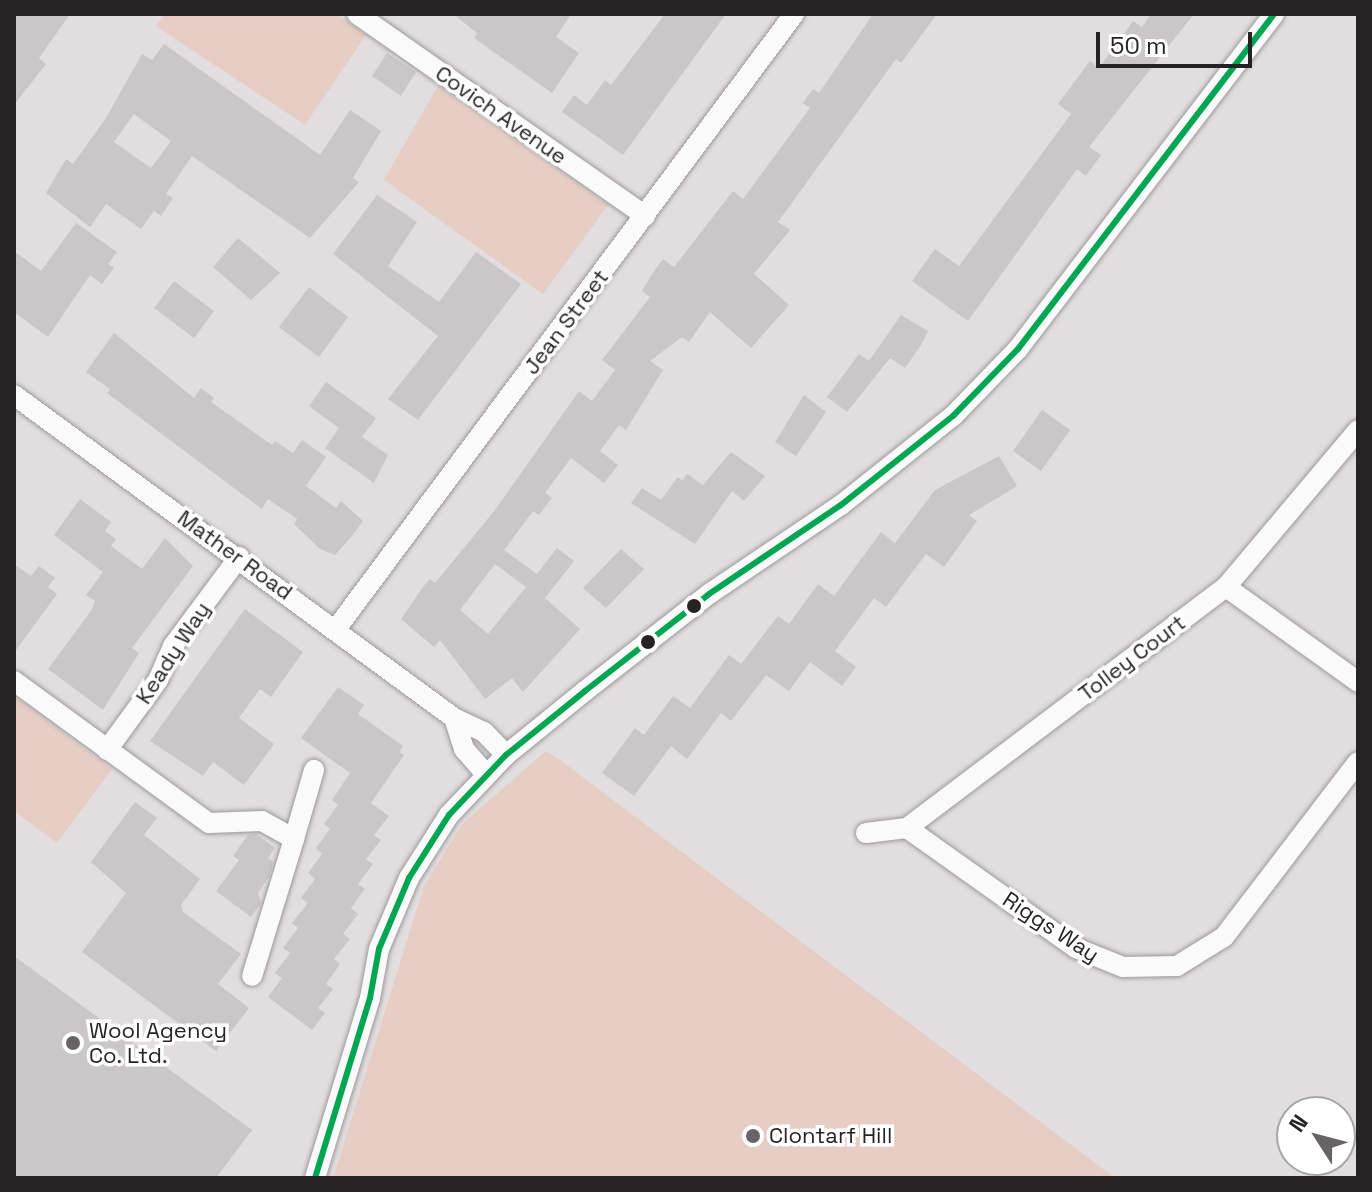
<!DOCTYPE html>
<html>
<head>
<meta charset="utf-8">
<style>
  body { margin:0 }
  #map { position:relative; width:1372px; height:1192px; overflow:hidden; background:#e2dddf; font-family:"Space Grotesk",sans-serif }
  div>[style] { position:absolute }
  .green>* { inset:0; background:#e7cec5 }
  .building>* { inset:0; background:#cac7c8 }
  .roads { filter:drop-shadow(0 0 2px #9c999a) drop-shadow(0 0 2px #9c999a) }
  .minor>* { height:20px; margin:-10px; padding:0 10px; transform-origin:10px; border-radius:10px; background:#fbfafa }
  .bus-1>* { height:6px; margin:-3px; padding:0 3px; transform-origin:3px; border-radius:3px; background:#00a651 }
  .dots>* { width:22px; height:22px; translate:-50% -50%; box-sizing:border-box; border:4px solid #fff; border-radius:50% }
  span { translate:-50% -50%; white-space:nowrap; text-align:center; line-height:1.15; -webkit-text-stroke:7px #fff; paint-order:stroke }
  .street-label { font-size:22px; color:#262324 }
  .poi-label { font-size:22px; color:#262324 }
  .left { translate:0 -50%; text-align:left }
  .frame { position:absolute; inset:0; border:16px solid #262324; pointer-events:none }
  .north { position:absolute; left:1276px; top:1096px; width:80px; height:80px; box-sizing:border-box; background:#fff; border:2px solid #a8a7a7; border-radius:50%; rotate:306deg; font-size:22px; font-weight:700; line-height:32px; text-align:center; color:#262324 }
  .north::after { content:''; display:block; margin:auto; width:28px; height:36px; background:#686465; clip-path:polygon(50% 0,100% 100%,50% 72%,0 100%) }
  .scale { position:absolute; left:1096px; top:32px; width:156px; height:36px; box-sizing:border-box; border:4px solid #262324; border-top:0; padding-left:10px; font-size:24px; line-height:28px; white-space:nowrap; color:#262324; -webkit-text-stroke:6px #fff; paint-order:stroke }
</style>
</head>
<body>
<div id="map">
  <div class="green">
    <div style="clip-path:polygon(165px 14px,337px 14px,366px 35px,305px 125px,156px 26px)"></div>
    <div style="clip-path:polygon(438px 86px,608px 205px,543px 294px,384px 180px)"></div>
    <div style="clip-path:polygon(14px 696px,112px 769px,57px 843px,14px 811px)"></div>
    <div style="clip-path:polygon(546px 751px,560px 760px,1115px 1178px,333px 1178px,424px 886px,463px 823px)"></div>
  </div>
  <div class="building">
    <div style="clip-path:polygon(14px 14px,70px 14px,39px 58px,46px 64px,14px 105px)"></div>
    <div style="clip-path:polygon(453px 14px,571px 14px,556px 37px,579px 53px,552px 93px,474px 38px,477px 33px)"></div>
    <div style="clip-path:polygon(665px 14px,726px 14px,623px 155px,562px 112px,574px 95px,587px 105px,605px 80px,611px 85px)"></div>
    <div style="clip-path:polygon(evenodd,873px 14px,937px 14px,901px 63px,896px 59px,778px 222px,790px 230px,754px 274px,789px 305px,751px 348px,710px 312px,689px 342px,682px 337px,650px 361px,663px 370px,626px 430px,619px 425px,600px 451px,618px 465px,604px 483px,571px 458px,545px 493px,552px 498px,539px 515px,533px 511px,504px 550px,537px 574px,557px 548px,574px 561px,545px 598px,580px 629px,523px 692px,512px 678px,485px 699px,440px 640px,434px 647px,401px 619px,423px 587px,430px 579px,435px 583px,495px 510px,579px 391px,592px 401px,615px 370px,602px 360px,650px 297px,642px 291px,652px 274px,663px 259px,674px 267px,733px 191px,743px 199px,810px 108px,803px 103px,813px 89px,819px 93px,873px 14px,495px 564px,526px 587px,488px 634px,460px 610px,495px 564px)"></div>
    <div style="clip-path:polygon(1151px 14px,1194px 14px,1089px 147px,1101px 155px,1086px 176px,1077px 169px,968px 321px,912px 281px,935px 249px,959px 266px,1071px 114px,1058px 104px,1090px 61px,1099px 68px,1133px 21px,1142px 27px)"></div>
    <div style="clip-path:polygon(evenodd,164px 44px,320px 155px,350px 110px,381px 131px,353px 178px,359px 182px,310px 238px,192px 156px,166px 194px,173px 198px,161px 216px,154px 211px,141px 229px,106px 204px,90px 227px,46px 193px,66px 159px,73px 164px,106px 118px,142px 54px,152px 60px,164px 44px,134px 114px,171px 141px,151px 168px,114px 142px,134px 114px)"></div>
    <div style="clip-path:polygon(387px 53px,416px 72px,401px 96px,372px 76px)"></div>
    <div style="clip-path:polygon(377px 195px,417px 222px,388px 266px,439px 302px,476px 252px,521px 284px,418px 420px,388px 399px,438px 336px,333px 254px)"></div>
    <div style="clip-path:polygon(76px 223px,117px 252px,108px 264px,114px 268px,102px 284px,90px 275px,48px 337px,14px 312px,14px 251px,41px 271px)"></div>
    <div style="clip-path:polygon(238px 238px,280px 273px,251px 300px,213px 267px)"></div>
    <div style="clip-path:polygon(174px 281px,214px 311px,194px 338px,154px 308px)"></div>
    <div style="clip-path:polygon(309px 287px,348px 317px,319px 357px,279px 327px)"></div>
    <div style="clip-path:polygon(901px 315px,928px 331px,921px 345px,905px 368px,890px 358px,847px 412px,827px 397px,859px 354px,869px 361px)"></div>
    <div style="clip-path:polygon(114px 333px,194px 398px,201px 388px,214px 398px,211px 402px,272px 445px,275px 441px,293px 453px,302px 440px,326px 457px,306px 486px,336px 508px,341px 501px,363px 521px,351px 537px,335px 555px,320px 549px,294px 524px,297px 519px,268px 499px,262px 509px,107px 393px,110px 389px,86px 372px)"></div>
    <div style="clip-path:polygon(326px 382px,376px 418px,362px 437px,388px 455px,374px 483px,325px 448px,339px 428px,309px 406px)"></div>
    <div style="clip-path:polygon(804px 395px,826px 412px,796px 456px,775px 442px)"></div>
    <div style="clip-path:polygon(1042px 410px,1070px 430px,1041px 471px,1013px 451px)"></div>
    <div style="clip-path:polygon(731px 452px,765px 476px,744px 501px,732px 491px,695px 544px,631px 503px,642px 488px,661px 500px,678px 477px,682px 481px,687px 474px,703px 485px)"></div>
    <div style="clip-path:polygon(999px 456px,1017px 486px,969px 515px,977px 521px,944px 567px,926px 554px,886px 607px,874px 598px,835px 651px,856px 667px,842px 686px,810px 662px,789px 691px,766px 675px,731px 721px,721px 713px,687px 759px,671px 746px,634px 796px,602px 773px,635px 728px,644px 735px,673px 696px,690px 708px,729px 655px,741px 664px,778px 616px,789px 624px,818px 584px,834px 596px,881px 532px,895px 543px,935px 490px)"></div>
    <div style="clip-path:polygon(80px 499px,111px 522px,105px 531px,116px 539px,111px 546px,142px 569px,165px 538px,193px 566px,132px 648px,139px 653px,103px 710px,48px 669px,91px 611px,95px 601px,86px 595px,103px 572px,54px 535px)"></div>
    <div style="clip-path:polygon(621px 549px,644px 569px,606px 608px,583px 588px)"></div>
    <div style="clip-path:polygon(14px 564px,31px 576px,39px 566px,55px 578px,48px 587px,57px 594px,14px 653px)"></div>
    <div style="clip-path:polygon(245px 609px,303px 652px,271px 697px,260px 689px,239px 718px,274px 744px,244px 785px,213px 762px,203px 776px,150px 741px)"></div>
    <div style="clip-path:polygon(338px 687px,364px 705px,358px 714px,403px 746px,399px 752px,404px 755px,371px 803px,389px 816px,374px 835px,381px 840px,366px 859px,373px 864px,358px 884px,365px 889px,351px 908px,358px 914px,343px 934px,350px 939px,334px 959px,340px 964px,326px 984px,333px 989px,318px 1008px,325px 1013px,312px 1030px,268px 997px,282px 978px,275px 973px,290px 953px,283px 948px,298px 928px,292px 923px,308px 903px,301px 898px,315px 879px,308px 873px,322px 854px,316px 848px,330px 829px,324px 824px,338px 805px,332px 800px,350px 773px,301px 738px)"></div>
    <div style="clip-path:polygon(135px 802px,157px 818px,144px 835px,200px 879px,181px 905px,183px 912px,241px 954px,218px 984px,249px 1008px,216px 1051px,82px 952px,126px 893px,91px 862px)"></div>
    <div style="clip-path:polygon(256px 834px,275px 848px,268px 858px,273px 862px,269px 877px,258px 893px,261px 903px,251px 917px,216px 891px,239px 860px,233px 856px,248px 835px)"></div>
    <div style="clip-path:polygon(14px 956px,252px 1130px,216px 1178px,14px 1178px)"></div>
  </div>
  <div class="roads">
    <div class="minor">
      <div style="left:357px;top:14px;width:352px;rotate:35deg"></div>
      <div style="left:14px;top:395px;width:546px;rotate:36.28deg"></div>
      <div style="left:454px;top:718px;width:33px;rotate:25deg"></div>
      <div style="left:484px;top:732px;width:32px;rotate:46deg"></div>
      <div style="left:1226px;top:587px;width:163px;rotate:35.7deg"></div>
      <div style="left:336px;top:629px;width:767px;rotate:-53.32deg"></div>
      <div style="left:14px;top:681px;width:241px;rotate:36.1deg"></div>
      <div style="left:209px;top:823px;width:53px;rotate:-2.2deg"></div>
      <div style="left:262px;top:821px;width:37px;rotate:29deg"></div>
      <div style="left:294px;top:839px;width:143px;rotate:107deg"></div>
      <div style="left:454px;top:718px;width:33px;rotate:72deg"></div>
      <div style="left:464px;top:749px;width:33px;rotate:49deg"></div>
      <div style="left:107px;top:750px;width:87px;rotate:-53.9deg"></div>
      <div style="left:158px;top:680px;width:37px;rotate:-66deg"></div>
      <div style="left:173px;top:646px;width:111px;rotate:-53.4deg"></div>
      <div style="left:907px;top:828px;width:207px;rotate:35.4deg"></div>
      <div style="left:1076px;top:948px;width:51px;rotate:22deg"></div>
      <div style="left:1123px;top:967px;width:54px;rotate:-1.1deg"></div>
      <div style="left:1177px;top:966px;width:55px;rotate:-31.7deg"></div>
      <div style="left:1224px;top:937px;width:220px;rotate:-52.6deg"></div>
      <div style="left:866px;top:833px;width:41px;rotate:-7deg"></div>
      <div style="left:907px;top:828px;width:400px;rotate:-37.1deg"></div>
      <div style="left:1226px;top:587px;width:205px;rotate:-49.9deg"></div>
      <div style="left:294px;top:839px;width:72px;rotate:-73.8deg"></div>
      <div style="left:315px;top:1178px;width:188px;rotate:-73deg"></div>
      <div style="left:370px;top:998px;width:50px;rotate:-79.6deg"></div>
      <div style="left:379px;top:949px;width:77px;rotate:-67.1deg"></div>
      <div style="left:409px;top:878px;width:75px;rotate:-57.6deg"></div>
      <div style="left:449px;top:815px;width:83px;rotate:-46.5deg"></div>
      <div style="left:506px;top:755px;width:102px;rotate:-39deg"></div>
      <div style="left:585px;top:691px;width:157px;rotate:-38deg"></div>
      <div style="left:709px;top:594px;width:159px;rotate:-34deg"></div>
      <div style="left:841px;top:505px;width:144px;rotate:-38.5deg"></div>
      <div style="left:954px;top:415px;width:92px;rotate:-45.9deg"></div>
      <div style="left:1018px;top:349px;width:422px;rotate:-52.6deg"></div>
    </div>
  </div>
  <div class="bus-1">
    <div style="left:315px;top:1178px;width:188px;rotate:-73deg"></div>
    <div style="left:370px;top:998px;width:50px;rotate:-79.6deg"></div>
    <div style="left:379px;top:949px;width:77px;rotate:-67.1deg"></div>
    <div style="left:409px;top:878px;width:75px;rotate:-57.6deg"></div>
    <div style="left:449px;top:815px;width:83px;rotate:-46.5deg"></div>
    <div style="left:506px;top:755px;width:102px;rotate:-39deg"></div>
    <div style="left:585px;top:691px;width:157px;rotate:-38deg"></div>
    <div style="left:709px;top:594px;width:159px;rotate:-34deg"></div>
    <div style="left:841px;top:505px;width:144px;rotate:-38.5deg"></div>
    <div style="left:954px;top:415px;width:92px;rotate:-45.9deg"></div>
    <div style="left:1018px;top:349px;width:422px;rotate:-52.6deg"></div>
  </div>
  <div class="dots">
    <div style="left:694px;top:606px;background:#262324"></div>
    <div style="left:648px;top:642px;background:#262324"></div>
    <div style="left:73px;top:1043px;background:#686465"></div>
    <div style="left:753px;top:1136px;background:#686465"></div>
  </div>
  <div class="street-label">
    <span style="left:501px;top:115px;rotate:35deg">Covich Avenue</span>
    <span style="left:566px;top:322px;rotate:-53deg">Jean Street</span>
    <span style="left:235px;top:555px;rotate:36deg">Mather Road</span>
    <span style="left:173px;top:653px;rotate:-57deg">Keady Way</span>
    <span style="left:1132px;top:658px;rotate:-37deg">Tolley Court</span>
    <span style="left:1051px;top:927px;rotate:33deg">Riggs Way</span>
  </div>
  <div class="poi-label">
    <span class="left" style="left:89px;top:1043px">Wool Agency<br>Co. Ltd.</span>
    <span class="left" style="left:769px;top:1136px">Clontarf Hill</span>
  </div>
  <div class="frame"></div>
  <div class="north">N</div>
  <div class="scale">50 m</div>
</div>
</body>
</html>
